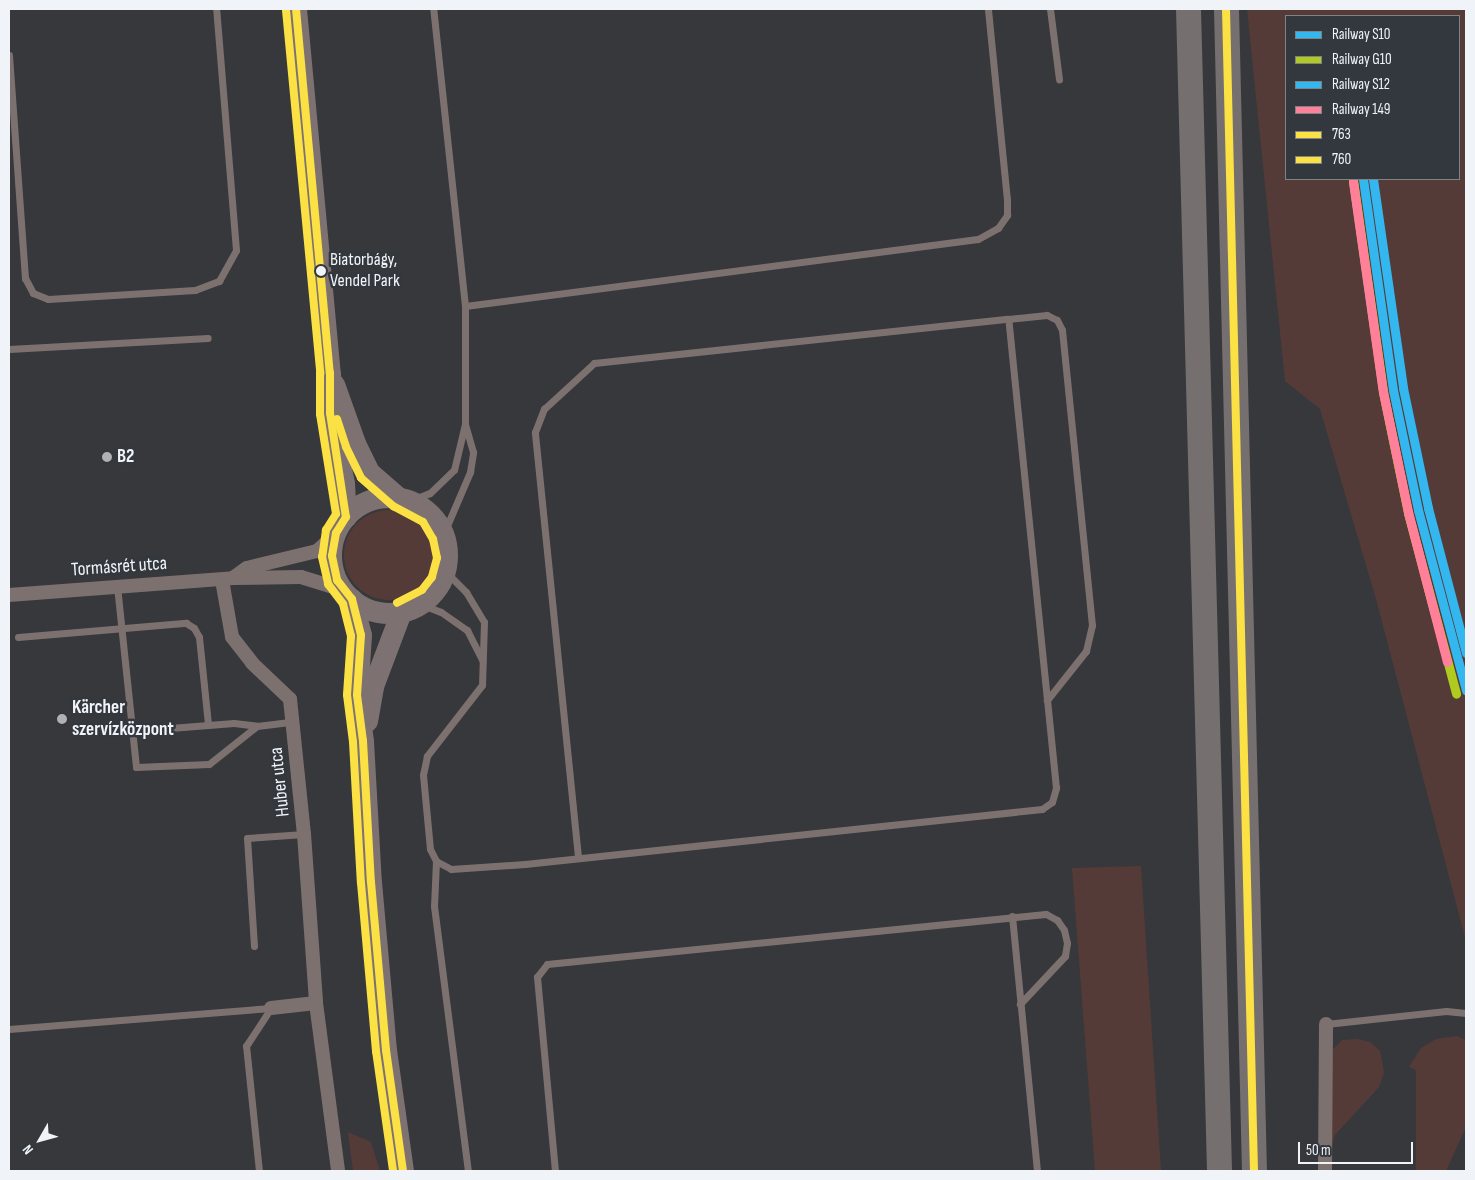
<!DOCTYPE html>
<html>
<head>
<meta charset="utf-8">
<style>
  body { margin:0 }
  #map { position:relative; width:1475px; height:1180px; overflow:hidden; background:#36383b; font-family:"Sofia Sans Condensed",sans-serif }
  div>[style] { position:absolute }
  .green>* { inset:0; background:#553b38 }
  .round { border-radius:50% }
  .service>* { height:7px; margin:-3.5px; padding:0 3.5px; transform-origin:3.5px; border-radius:3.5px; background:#7d7170 }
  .minor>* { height:14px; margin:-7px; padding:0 7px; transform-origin:7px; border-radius:7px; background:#7d7170 }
  .primary>* { height:21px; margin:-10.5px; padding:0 10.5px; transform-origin:10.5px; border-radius:10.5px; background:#7d7271 }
  .primary>.ring { margin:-10.5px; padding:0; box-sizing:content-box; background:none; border:21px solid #7d7271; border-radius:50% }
  .motorway>* { height:25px; margin:-12.5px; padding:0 12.5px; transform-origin:12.5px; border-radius:12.5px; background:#766f6f }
  .bus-1>* { height:8px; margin:-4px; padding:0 4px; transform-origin:4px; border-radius:4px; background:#fbe143 }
  .bus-2>* { height:8px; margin:-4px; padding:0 4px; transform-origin:4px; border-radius:4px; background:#fbe143 }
  .rail-1>* { height:9px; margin:-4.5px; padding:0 4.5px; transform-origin:4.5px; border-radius:4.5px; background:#33b7ee }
  .rail-2>* { height:9px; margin:-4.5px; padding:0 4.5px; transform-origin:4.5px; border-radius:4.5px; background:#b0cb1f }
  .rail-3>* { height:9px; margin:-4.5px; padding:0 4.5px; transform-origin:4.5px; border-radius:4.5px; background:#33b7ee }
  .rail-4>* { height:9px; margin:-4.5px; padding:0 4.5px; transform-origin:4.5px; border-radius:4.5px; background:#ff8098 }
  .dots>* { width:14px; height:14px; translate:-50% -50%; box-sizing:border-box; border:2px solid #33383e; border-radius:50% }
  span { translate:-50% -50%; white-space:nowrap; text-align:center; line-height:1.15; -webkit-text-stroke:5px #33383e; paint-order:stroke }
  .bus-label { font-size:18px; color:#f0f3f7 }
  .left { translate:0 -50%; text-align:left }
  .poi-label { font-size:19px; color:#f0f3f7; font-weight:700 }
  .street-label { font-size:19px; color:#f0f3f7 }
  .frame { position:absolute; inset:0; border:10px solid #f0f3f7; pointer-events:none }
  .legend { position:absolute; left:1285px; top:15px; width:175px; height:165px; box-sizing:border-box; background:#33383e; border:1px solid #7f8388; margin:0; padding:6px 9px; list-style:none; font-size:15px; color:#f0f3f7 }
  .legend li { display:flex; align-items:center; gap:10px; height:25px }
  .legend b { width:25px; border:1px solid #7f8388 }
  .north { position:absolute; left:15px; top:1115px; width:50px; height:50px; -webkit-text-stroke:4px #33383e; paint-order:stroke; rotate:232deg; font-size:14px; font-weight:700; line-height:20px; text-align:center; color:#f0f3f7 }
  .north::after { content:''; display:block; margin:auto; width:18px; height:22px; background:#f0f3f7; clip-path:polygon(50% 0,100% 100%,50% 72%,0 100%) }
  .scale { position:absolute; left:1298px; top:1142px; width:115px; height:22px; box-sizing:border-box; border:2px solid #f0f3f7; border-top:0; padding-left:6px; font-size:15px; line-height:18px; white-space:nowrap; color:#f0f3f7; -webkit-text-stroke:4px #33383e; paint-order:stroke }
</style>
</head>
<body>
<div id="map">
  <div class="green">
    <div style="clip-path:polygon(evenodd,1247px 9px,1466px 9px,1466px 941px,1376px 599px,1320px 409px,1285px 381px,1247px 9px,1286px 16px,1459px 16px,1459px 179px,1286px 179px,1286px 16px)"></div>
    <div class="round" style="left:344px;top:510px;width:90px;height:90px"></div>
    <div style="clip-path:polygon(1141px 866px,1161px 1171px,1095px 1171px,1072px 868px)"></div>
    <div style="clip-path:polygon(1457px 1036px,1466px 1040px,1466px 1127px,1446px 1171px,1416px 1171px,1416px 1070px,1409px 1067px,1421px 1048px,1436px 1039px)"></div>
    <div style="clip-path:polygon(1357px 1039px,1370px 1042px,1380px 1051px,1384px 1072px,1379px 1087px,1335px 1135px,1329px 1155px,1330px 1052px,1342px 1040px)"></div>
    <div style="clip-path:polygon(348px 1132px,371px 1142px,380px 1171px,353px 1171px)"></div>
  </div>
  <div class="service">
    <div style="left:1050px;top:9px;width:71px;rotate:82.7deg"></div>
    <div style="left:9px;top:55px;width:224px;rotate:85.9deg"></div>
    <div style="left:25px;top:278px;width:17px;rotate:62deg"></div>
    <div style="left:33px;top:293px;width:16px;rotate:22deg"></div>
    <div style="left:48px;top:299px;width:147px;rotate:-3.5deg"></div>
    <div style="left:195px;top:290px;width:26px;rotate:-21deg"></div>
    <div style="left:219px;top:281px;width:35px;rotate:-61deg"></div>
    <div style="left:236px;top:250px;width:242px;rotate:-94.7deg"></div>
    <div style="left:465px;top:306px;width:517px;rotate:-7.44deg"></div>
    <div style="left:978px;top:239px;width:23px;rotate:-29deg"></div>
    <div style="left:998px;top:228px;width:16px;rotate:-55deg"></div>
    <div style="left:1007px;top:215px;width:15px;rotate:-90deg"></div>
    <div style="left:1007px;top:200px;width:192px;rotate:-95.7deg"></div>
    <div style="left:9px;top:349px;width:199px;rotate:-3.2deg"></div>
    <div style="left:409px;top:501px;width:22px;rotate:-21deg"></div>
    <div style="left:430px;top:493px;width:33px;rotate:-44deg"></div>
    <div style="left:454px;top:470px;width:47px;rotate:-76.6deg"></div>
    <div style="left:465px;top:424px;width:118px;rotate:-90deg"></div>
    <div style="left:465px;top:306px;width:299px;rotate:-96.1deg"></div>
    <div style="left:443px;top:535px;width:69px;rotate:-66.8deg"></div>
    <div style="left:470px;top:472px;width:20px;rotate:-81deg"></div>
    <div style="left:473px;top:452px;width:29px;rotate:-106deg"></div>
    <div style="left:445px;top:571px;width:30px;rotate:45deg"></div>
    <div style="left:466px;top:592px;width:35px;rotate:59deg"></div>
    <div style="left:484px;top:622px;width:63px;rotate:91.8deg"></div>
    <div style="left:482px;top:685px;width:90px;rotate:127.8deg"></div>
    <div style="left:427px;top:756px;width:19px;rotate:102deg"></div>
    <div style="left:423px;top:775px;width:74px;rotate:84.6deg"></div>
    <div style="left:430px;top:849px;width:13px;rotate:63deg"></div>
    <div style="left:436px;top:861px;width:17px;rotate:28deg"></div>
    <div style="left:451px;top:869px;width:74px;rotate:-3.9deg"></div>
    <div style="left:525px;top:864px;width:520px;rotate:-6.07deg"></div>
    <div style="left:1042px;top:809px;width:12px;rotate:-35deg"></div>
    <div style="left:1052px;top:802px;width:15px;rotate:-74deg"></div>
    <div style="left:1056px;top:788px;width:88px;rotate:-95.8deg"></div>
    <div style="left:1047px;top:700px;width:383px;rotate:-95.8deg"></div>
    <div style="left:1008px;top:319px;width:39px;rotate:-6deg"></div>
    <div style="left:1047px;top:315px;width:11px;rotate:27deg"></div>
    <div style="left:1057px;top:320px;width:11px;rotate:63deg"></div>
    <div style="left:1062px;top:330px;width:297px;rotate:84.2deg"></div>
    <div style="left:1092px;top:625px;width:27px;rotate:103deg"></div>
    <div style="left:1086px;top:651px;width:63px;rotate:128.5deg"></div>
    <div style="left:117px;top:586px;width:182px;rotate:84deg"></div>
    <div style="left:136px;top:767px;width:73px;rotate:-2.4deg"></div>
    <div style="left:209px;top:764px;width:61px;rotate:-38.4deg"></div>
    <div style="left:257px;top:726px;width:35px;rotate:-7deg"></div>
    <div style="left:420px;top:604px;width:22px;rotate:21deg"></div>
    <div style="left:441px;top:612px;width:32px;rotate:35deg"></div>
    <div style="left:467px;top:630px;width:34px;rotate:63deg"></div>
    <div style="left:18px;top:637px;width:169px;rotate:-4.8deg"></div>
    <div style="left:186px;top:623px;width:9px;rotate:32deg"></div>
    <div style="left:194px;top:628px;width:10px;rotate:61deg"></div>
    <div style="left:199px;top:637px;width:87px;rotate:84.1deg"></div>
    <div style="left:132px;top:731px;width:102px;rotate:-4.5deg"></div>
    <div style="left:234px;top:723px;width:23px;rotate:7deg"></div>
    <div style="left:578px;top:857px;width:427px;rotate:-95.8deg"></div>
    <div style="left:535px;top:432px;width:25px;rotate:-69deg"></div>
    <div style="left:544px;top:409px;width:68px;rotate:-42.6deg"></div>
    <div style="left:594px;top:363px;width:416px;rotate:-6.1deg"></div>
    <div style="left:436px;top:861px;width:45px;rotate:92.5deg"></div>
    <div style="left:434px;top:906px;width:267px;rotate:82.7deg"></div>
    <div style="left:1012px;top:916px;width:256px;rotate:84.4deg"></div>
    <div style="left:254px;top:946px;width:108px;rotate:-93.7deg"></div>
    <div style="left:247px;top:838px;width:57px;rotate:-4deg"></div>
    <div style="left:1326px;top:1024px;width:121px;rotate:-6.2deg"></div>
    <div style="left:1446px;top:1011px;width:20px;rotate:6deg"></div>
    <div style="left:9px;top:1029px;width:263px;rotate:-4.6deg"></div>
    <div style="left:259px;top:1171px;width:126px;rotate:-95.9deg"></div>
    <div style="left:246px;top:1046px;width:45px;rotate:-56.7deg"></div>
    <div style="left:555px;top:1171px;width:195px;rotate:-95.3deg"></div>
    <div style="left:537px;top:977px;width:16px;rotate:-52deg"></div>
    <div style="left:547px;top:964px;width:501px;rotate:-5.72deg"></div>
    <div style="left:1046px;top:914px;width:13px;rotate:29deg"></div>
    <div style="left:1057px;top:920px;width:12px;rotate:55deg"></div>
    <div style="left:1064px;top:930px;width:13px;rotate:77deg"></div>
    <div style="left:1067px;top:943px;width:13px;rotate:99deg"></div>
    <div style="left:1065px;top:956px;width:66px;rotate:133.2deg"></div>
  </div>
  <div class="minor">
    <div style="left:233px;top:578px;width:17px;rotate:-36deg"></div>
    <div style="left:247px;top:568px;width:72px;rotate:-13.7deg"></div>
    <div style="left:317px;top:551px;width:26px;rotate:-43deg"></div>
    <div style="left:222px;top:580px;width:58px;rotate:80deg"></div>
    <div style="left:232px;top:637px;width:33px;rotate:52deg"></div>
    <div style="left:252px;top:663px;width:52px;rotate:43.5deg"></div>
    <div style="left:290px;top:699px;width:136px;rotate:84.1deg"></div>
    <div style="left:304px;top:834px;width:169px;rotate:85.9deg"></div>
    <div style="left:316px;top:1003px;width:169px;rotate:82.5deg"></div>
    <div style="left:9px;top:595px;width:225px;rotate:-4.3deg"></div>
    <div style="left:233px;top:578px;width:68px;rotate:-0.8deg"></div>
    <div style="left:301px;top:577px;width:44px;rotate:17.2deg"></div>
    <div style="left:271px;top:1008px;width:45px;rotate:-6.3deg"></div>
    <div style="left:1325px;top:1171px;width:147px;rotate:-89.6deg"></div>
  </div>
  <div class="primary">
    <div style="left:296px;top:9px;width:366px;rotate:84.7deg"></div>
    <div style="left:330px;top:373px;width:40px;rotate:90deg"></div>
    <div style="left:330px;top:413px;width:71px;rotate:78.7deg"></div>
    <div style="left:344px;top:483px;width:34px;rotate:87deg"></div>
    <div style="left:334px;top:384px;width:63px;rotate:70.4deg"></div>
    <div style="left:355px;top:443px;width:32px;rotate:64deg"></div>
    <div style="left:369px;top:472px;width:40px;rotate:41deg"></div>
    <div class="ring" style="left:331px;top:497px;width:95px;height:95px"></div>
    <div style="left:352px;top:599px;width:37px;rotate:76deg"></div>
    <div style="left:361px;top:635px;width:60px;rotate:93.8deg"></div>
    <div style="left:357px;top:695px;width:46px;rotate:82.6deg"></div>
    <div style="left:363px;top:741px;width:141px;rotate:86.8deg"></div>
    <div style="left:371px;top:882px;width:169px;rotate:84.9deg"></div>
    <div style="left:386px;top:1050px;width:122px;rotate:82deg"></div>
    <div style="left:367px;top:721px;width:36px;rotate:-80deg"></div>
    <div style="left:373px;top:686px;width:79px;rotate:-69.3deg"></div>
  </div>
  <div class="motorway">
    <div style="left:1188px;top:9px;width:1162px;rotate:88.47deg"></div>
    <div style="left:1226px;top:9px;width:1162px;rotate:88.62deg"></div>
  </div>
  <div class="bus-1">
    <div style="left:296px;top:9px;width:366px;rotate:84.7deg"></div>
    <div style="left:330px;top:373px;width:40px;rotate:90deg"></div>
    <div style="left:330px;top:413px;width:105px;rotate:81.3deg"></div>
    <div style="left:346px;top:517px;width:19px;rotate:122deg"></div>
    <div style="left:336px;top:533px;width:23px;rotate:100deg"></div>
    <div style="left:332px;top:556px;width:25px;rotate:78deg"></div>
    <div style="left:337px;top:580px;width:24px;rotate:52deg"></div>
    <div style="left:352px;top:599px;width:37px;rotate:76deg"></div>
    <div style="left:361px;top:635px;width:60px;rotate:93.8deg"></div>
    <div style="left:357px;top:695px;width:46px;rotate:82.6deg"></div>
    <div style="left:363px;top:741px;width:141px;rotate:86.8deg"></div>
    <div style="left:371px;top:882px;width:169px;rotate:84.9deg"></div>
    <div style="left:386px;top:1050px;width:122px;rotate:82deg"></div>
    <div style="left:1226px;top:9px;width:1162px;rotate:88.62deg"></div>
  </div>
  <div class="bus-2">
    <div style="left:286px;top:10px;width:365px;rotate:84.6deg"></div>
    <div style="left:320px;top:373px;width:41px;rotate:90deg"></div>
    <div style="left:320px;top:414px;width:101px;rotate:80.9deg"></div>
    <div style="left:336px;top:514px;width:19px;rotate:122deg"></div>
    <div style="left:326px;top:530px;width:27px;rotate:98deg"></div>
    <div style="left:322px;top:557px;width:28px;rotate:77deg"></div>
    <div style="left:328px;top:584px;width:25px;rotate:53deg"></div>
    <div style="left:343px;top:604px;width:33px;rotate:76deg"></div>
    <div style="left:351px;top:636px;width:59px;rotate:93.9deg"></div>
    <div style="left:347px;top:695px;width:47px;rotate:82.7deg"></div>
    <div style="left:353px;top:742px;width:141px;rotate:86.8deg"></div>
    <div style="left:361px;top:883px;width:169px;rotate:84.9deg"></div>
    <div style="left:376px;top:1051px;width:121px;rotate:81.9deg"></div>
    <div style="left:337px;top:419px;width:29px;rotate:72deg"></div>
    <div style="left:346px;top:447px;width:34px;rotate:64deg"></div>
    <div style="left:361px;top:478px;width:43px;rotate:41.2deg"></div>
    <div style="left:393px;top:506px;width:34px;rotate:28deg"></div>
    <div style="left:423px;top:522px;width:20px;rotate:60deg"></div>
    <div style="left:433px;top:539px;width:19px;rotate:78deg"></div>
    <div style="left:437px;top:558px;width:20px;rotate:105deg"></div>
    <div style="left:432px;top:577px;width:16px;rotate:128deg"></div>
    <div style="left:422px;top:590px;width:28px;rotate:153deg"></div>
  </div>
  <div class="rail-1">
    <div style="left:1363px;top:179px;width:213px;rotate:81.9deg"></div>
    <div style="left:1393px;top:390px;width:123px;rotate:78.2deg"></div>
    <div style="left:1418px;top:510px;width:187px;rotate:75.1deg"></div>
  </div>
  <div class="rail-2">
    <div style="left:1353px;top:180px;width:214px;rotate:81.9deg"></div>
    <div style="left:1383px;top:392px;width:124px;rotate:78.3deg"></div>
    <div style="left:1408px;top:513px;width:187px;rotate:75.1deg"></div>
  </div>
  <div class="rail-3">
    <div style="left:1373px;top:179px;width:211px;rotate:81.8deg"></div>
    <div style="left:1403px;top:388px;width:123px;rotate:78.2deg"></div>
    <div style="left:1428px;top:508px;width:150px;rotate:75.3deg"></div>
  </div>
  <div class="rail-4">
    <div style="left:1353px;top:182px;width:212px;rotate:81.9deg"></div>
    <div style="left:1383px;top:392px;width:123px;rotate:78.2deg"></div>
    <div style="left:1408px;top:512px;width:155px;rotate:75.4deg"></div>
  </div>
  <div class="dots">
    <div style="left:321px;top:271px;background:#f0f3f7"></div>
    <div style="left:107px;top:457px;background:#afb2b5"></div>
    <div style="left:62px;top:719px;background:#afb2b5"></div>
  </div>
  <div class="bus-label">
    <span class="left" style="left:330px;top:271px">Biatorbágy,<br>Vendel Park</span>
  </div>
  <div class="poi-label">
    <span class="left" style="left:117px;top:457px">B2</span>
    <span class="left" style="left:72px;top:719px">Kärcher<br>szervízközpont</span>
  </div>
  <div class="street-label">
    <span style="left:119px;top:567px;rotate:-4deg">Tormásrét utca</span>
    <span style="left:280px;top:782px;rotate:-96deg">Huber utca</span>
  </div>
  <div class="frame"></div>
  <ul class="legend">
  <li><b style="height:6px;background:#33b7ee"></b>Railway S10</li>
  <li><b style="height:6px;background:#b0cb1f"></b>Railway G10</li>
  <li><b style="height:6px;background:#33b7ee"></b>Railway S12</li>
  <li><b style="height:6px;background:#ff8098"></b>Railway 149</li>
  <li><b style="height:6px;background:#fbe143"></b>763</li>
  <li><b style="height:6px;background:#fbe143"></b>760</li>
  </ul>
  <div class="north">N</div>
  <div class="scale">50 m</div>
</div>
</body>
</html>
